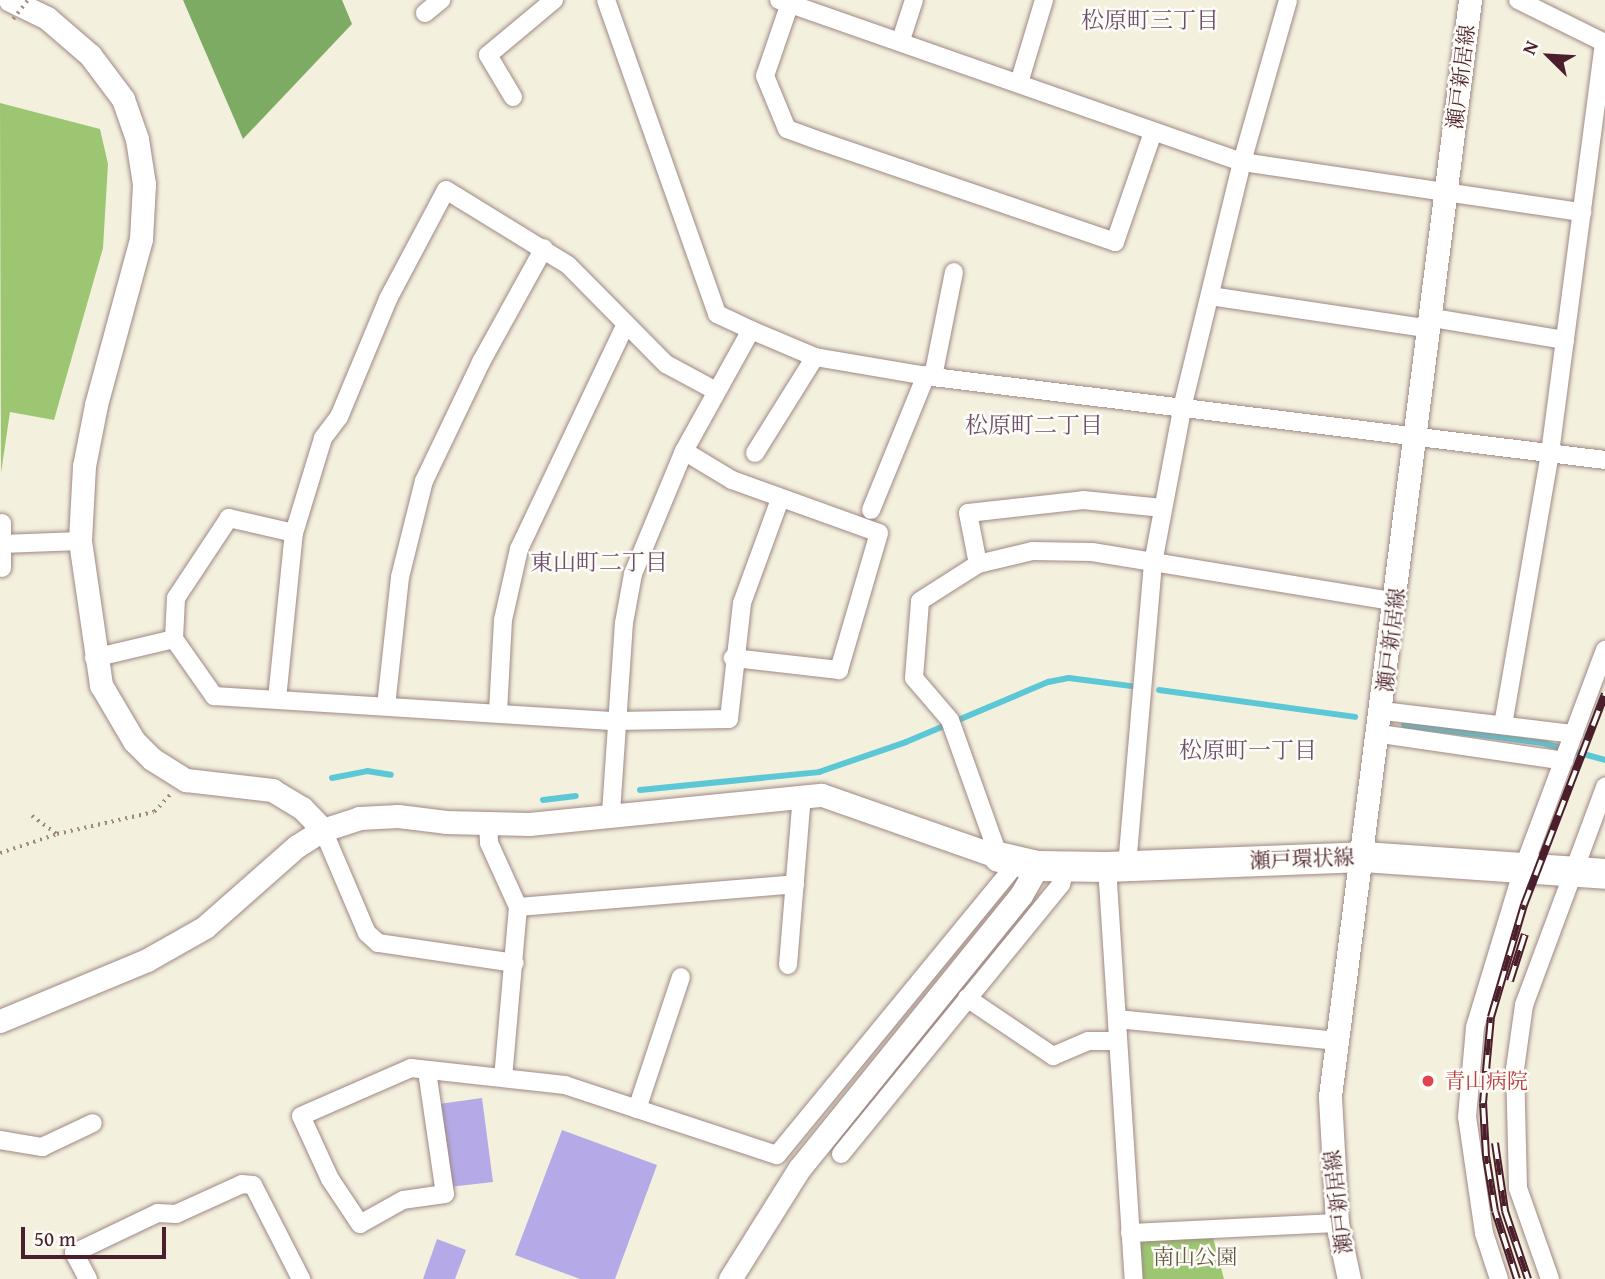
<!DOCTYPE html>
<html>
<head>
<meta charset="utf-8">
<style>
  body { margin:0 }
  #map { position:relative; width:1605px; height:1279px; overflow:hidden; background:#f4f0de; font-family:"Gentium Book Plus","Noto Serif JP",serif }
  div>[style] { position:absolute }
  .green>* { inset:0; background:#9cc672 }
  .forest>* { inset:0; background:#7dab64 }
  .stream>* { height:6px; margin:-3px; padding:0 3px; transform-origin:3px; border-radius:3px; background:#5cc8d6 }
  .building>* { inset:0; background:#b5aae7 }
  .path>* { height:3.5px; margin-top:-1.75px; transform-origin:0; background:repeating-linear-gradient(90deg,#9f8884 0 2px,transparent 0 7px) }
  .roads { filter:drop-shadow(0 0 2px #9f8884) drop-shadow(0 0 2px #9f8884) }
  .minor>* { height:18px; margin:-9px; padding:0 9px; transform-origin:9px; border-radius:9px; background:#fff }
  .tertiary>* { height:23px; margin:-11.5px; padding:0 11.5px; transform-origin:11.5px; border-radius:11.5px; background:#fff }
  .primary>* { height:30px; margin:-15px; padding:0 15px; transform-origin:15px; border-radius:15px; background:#fff }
  .rail>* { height:8px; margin-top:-4px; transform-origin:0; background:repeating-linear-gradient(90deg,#fdfcf7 0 16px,#4a1f2b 0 32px); box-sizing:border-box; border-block:2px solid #4a1f2b }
  .path-bridge>* { height:3.5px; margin-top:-1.75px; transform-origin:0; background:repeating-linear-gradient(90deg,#9f8884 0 2px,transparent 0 7px) }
  .dots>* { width:19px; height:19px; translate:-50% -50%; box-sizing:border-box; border:4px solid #fdfcf7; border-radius:50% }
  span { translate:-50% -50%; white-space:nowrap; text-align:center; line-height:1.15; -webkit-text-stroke:5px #fdfcf7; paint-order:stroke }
  .street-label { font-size:21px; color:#4a1f2b }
  .health-label { font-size:21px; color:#be3a42 }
  .left { translate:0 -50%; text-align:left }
  .park-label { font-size:21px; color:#675944 }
  .neighbourhood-label { font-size:23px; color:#6f506d }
  .north { position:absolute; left:1514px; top:21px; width:70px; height:70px; -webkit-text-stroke:5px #fdfcf7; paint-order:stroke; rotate:294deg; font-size:19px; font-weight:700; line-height:28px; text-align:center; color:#4a1f2b }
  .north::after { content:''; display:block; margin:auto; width:24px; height:32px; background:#4a1f2b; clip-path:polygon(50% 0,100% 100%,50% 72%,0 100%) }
  .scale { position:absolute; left:21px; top:1227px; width:145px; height:32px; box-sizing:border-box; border:4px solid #4a1f2b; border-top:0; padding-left:9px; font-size:21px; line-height:24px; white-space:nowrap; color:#4a1f2b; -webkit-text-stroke:5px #fdfcf7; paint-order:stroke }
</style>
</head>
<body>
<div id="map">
  <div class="green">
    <div style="clip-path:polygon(0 103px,100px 129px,108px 164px,103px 248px,54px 420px,10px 412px,1px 473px)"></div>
    <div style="clip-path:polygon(1212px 1234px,1224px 1279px,1140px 1279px,1137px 1244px,1146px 1238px)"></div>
  </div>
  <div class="forest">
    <div style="clip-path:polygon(183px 0,342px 0,352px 24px,243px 139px)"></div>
  </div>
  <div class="stream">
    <div style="left:1159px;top:690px;width:198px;rotate:7.8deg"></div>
    <div style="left:1404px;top:725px;width:140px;rotate:7.4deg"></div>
    <div style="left:1543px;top:743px;width:64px;rotate:15.3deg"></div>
    <div style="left:332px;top:778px;width:36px;rotate:-11deg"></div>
    <div style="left:367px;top:771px;width:24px;rotate:9deg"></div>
    <div style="left:640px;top:790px;width:180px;rotate:-5.7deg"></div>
    <div style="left:819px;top:772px;width:92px;rotate:-19deg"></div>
    <div style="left:906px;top:742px;width:154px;rotate:-22.9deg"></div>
    <div style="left:1048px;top:682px;width:21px;rotate:-11deg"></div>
    <div style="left:1069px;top:678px;width:63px;rotate:7.4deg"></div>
    <div style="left:543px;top:800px;width:33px;rotate:-7deg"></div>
  </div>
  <div class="building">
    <div style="clip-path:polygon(482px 1098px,493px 1182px,449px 1187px,439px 1104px)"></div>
    <div style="clip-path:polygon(562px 1130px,657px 1165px,615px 1279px,580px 1279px,515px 1255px)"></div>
    <div style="clip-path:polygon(437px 1239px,466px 1250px,455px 1279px,423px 1279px)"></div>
  </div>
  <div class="path">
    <div style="left:32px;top:816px;width:31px;rotate:36deg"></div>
    <div style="left:57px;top:834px;width:99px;rotate:-12.8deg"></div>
    <div style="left:154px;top:812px;width:25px;rotate:-47deg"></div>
    <div style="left:0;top:853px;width:60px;rotate:-18.4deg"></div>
  </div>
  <div class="roads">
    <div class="minor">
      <div style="left:606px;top:0;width:333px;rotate:70.5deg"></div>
      <div style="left:717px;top:314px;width:38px;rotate:25deg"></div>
      <div style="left:751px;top:330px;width:69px;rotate:22.9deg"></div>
      <div style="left:815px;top:357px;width:120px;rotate:9.6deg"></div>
      <div style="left:933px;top:377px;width:677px;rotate:7.04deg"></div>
      <div style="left:779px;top:0;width:491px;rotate:19.3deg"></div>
      <div style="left:1242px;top:162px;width:344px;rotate:8.4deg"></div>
      <div style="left:791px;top:0;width:80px;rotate:108.9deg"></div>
      <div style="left:765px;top:76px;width:57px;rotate:67.5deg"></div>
      <div style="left:787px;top:129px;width:35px;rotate:20deg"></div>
      <div style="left:820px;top:141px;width:312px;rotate:18.9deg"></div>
      <div style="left:1115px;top:242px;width:116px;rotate:-70.9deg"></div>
      <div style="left:1518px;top:0;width:97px;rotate:26.3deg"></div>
      <div style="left:425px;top:13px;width:21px;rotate:-39deg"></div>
      <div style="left:901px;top:40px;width:42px;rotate:-72deg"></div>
      <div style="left:1019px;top:83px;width:87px;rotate:-73.2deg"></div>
      <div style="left:513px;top:97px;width:49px;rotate:-120.8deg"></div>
      <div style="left:488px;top:55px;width:86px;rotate:-39.8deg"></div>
      <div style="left:1210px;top:296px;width:223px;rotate:8.5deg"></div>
      <div style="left:1433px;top:318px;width:134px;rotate:9.5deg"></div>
      <div style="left:933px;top:377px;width:107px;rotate:-78.7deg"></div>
      <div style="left:684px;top:451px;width:56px;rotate:31.1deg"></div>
      <div style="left:732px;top:480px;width:156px;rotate:19.8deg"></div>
      <div style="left:879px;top:533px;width:143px;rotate:106.3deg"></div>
      <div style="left:839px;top:670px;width:107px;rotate:-173.5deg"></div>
      <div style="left:755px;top:453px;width:113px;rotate:-58deg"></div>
      <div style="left:871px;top:510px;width:146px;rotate:-67.8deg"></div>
      <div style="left:2px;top:523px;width:45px;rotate:90deg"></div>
      <div style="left:294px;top:533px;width:67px;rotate:-167deg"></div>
      <div style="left:229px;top:518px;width:96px;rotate:123.5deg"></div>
      <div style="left:176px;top:598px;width:41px;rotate:92.8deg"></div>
      <div style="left:174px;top:639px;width:70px;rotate:54.9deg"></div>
      <div style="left:214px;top:696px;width:402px;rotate:3.6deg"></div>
      <div style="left:615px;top:721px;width:114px;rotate:-1deg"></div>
      <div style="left:729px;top:719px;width:117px;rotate:-83.6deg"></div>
      <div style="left:742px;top:603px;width:111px;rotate:-69.9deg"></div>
      <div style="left:2px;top:544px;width:78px;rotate:-2.2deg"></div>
      <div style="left:978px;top:564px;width:52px;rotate:-101.1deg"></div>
      <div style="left:968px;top:513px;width:116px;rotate:-6.4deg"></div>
      <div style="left:1083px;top:500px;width:80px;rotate:5.7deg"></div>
      <div style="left:94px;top:658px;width:82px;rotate:-13.4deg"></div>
      <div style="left:277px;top:699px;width:167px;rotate:-84.2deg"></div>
      <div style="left:294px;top:533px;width:99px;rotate:-73deg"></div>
      <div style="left:323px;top:438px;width:26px;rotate:-53deg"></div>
      <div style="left:339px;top:417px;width:128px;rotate:-67.4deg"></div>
      <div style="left:388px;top:299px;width:123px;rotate:-62deg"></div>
      <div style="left:446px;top:190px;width:143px;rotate:31.6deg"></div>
      <div style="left:568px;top:265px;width:139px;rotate:45.3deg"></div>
      <div style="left:666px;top:364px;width:55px;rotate:28.4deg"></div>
      <div style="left:386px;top:706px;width:130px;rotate:-83.8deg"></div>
      <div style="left:400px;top:577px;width:99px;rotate:-76deg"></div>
      <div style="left:424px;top:481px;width:132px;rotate:-64.4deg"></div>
      <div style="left:481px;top:362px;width:130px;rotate:-61.1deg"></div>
      <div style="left:1383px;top:711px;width:192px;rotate:6.9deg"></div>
      <div style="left:498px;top:712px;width:92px;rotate:-86.9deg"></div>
      <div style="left:503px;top:620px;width:73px;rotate:-77.3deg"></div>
      <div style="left:519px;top:549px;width:247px;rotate:-64.6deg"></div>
      <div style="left:1503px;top:725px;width:276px;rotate:-80.2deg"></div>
      <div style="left:1550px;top:453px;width:414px;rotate:-82.5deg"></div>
      <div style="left:1380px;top:734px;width:186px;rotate:8.3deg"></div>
      <div style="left:611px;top:813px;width:190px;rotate:-86.1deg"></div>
      <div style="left:624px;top:623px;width:50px;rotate:-79.6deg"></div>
      <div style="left:633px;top:574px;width:133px;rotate:-67.5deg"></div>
      <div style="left:684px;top:451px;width:138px;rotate:-61deg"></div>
      <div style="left:488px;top:823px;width:20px;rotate:87deg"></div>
      <div style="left:489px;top:843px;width:70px;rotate:65.6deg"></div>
      <div style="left:518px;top:907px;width:171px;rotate:95deg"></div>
      <div style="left:323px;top:830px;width:112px;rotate:66.9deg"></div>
      <div style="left:367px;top:933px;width:15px;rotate:42deg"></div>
      <div style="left:378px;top:943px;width:138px;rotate:8.3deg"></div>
      <div style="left:999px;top:857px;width:145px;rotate:-109.7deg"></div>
      <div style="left:950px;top:720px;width:55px;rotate:-130.6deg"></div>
      <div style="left:914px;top:678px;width:77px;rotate:-85.5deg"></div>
      <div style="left:920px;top:601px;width:69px;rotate:-32.5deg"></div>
      <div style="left:978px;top:564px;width:56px;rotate:-13.5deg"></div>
      <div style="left:1032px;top:551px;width:60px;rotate:1deg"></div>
      <div style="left:1092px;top:552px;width:309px;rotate:9.3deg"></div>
      <div style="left:1127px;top:866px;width:304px;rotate:-85.1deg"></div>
      <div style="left:1153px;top:563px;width:162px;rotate:-79.3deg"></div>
      <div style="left:1183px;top:404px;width:249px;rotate:-76.3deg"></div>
      <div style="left:1242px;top:162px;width:168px;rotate:-74.1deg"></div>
      <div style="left:1107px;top:867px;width:413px;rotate:86.3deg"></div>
      <div style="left:518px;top:907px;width:278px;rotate:-4.7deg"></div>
      <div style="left:788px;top:965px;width:170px;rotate:-85.3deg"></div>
      <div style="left:967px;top:998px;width:104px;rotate:34deg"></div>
      <div style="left:1053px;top:1056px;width:38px;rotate:-23deg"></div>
      <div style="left:1088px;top:1041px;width:30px"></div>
      <div style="left:1117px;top:1019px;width:222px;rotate:5.7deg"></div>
      <div style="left:427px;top:1071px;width:124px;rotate:81.7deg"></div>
      <div style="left:445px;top:1194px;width:42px;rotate:171.9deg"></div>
      <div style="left:403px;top:1200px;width:49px;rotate:150.8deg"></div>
      <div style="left:360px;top:1224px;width:54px;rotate:-123.7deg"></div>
      <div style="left:330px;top:1179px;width:69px;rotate:-114.7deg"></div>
      <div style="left:301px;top:1116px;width:120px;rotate:-23.6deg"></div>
      <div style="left:411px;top:1068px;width:155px;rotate:6.3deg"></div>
      <div style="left:565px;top:1085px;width:223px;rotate:18.3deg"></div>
      <div style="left:777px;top:1155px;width:378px;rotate:-50.6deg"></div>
      <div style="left:637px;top:1109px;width:139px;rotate:-71.6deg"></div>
      <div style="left:0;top:1140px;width:43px;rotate:9.5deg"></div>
      <div style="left:42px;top:1147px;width:56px;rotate:-25.2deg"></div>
      <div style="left:841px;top:1154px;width:348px;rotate:-50.8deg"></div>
      <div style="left:1061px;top:884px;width:18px;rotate:-74deg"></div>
      <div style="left:1130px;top:1233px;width:207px;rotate:-2.8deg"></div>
      <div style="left:88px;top:1279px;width:30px;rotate:-118deg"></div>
      <div style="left:74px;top:1253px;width:93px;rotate:-25.5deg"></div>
      <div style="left:158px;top:1213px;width:18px;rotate:3deg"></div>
      <div style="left:176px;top:1214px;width:72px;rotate:-24.4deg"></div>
      <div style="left:242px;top:1184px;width:11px;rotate:5deg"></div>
      <div style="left:253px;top:1185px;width:106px;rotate:62.9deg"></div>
      <div style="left:1499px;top:1279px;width:48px;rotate:-108.1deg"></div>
      <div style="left:1484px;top:1233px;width:117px;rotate:-98.3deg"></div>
      <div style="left:1467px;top:1117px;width:90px;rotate:-84.9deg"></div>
      <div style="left:1475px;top:1027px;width:165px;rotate:-73.1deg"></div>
      <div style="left:1523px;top:869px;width:234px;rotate:-69.5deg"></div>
      <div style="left:1550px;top:1279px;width:96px;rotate:-109.4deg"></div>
      <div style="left:1518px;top:1188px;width:119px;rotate:-91.4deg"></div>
      <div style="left:1515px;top:1069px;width:65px;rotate:-82deg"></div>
      <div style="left:1524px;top:1005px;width:233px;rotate:-69.6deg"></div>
    </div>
    <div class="tertiary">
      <div style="left:10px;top:0;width:41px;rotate:25.9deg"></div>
      <div style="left:47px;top:18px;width:57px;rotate:40.7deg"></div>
      <div style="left:90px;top:55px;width:55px;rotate:53.1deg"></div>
      <div style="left:123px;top:99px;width:42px;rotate:70.7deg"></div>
      <div style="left:137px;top:139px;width:46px;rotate:81.2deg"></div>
      <div style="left:144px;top:184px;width:55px;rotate:93.1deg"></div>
      <div style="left:141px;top:239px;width:172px;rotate:105.2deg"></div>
      <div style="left:96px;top:405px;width:62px;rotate:101.1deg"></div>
      <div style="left:84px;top:466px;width:75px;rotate:93.1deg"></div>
      <div style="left:80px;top:541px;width:146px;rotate:81.7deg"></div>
      <div style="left:101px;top:685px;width:65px;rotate:59.5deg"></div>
      <div style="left:134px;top:741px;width:25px;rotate:45deg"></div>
      <div style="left:152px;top:759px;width:40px;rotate:32deg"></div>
      <div style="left:186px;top:780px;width:87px;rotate:6.6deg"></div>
      <div style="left:272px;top:790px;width:35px;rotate:31deg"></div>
      <div style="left:302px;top:808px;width:30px;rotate:46deg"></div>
      <div style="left:0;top:1021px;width:159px;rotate:-22.5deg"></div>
      <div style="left:147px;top:960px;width:67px;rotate:-29.6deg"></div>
      <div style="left:205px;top:927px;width:123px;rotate:-41.4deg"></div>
      <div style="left:297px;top:846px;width:31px;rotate:-32deg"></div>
      <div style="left:323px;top:830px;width:38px;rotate:-18deg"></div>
      <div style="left:359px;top:818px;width:39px;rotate:-3deg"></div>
      <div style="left:398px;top:816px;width:48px;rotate:7.1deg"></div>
      <div style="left:446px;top:822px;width:83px;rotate:1.4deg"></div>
      <div style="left:529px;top:824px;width:294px;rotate:-5.7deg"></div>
      <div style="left:822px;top:795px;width:188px;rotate:19.3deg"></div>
      <div style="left:730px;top:1279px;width:130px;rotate:-57.9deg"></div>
      <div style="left:799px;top:1169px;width:353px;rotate:-51deg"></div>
      <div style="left:1021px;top:895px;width:34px;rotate:-60deg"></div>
      <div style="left:1349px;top:1279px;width:57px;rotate:-102.1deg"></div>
      <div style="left:1337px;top:1223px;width:127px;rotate:-93.2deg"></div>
      <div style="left:1330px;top:1096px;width:1105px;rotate:-82.72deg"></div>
    </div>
    <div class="primary">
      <div style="left:999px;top:857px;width:40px;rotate:13deg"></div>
      <div style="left:1038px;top:866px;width:69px;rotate:0.8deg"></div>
      <div style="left:1107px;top:867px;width:257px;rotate:-2.2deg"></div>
      <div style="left:1364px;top:857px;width:242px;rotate:4deg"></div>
    </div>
  </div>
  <div class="rail">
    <div style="left:1510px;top:981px;width:49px;rotate:-72.3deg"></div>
    <div style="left:1495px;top:1143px;width:69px;rotate:81.6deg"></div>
    <div style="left:1505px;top:1211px;width:72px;rotate:71.3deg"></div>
    <div style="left:1517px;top:1279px;width:71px;rotate:-107.9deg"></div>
    <div style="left:1495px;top:1211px;width:56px;rotate:-99.3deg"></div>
    <div style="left:1486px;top:1156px;width:53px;rotate:-93.2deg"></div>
    <div style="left:1483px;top:1103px;width:86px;rotate:-84.7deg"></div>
    <div style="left:1491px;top:1017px;width:117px;rotate:-73.6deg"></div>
    <div style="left:1524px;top:905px;width:226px;rotate:-69deg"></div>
  </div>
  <div class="path-bridge">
    <div style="left:13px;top:19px;width:24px;rotate:-52deg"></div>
  </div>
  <div class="dots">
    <div style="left:1428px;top:1081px;background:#e0444e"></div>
  </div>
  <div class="street-label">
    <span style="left:1461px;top:77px;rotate:-83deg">瀬戸新居線</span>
    <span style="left:1391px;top:640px;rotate:-83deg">瀬戸新居線</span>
    <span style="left:1302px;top:859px;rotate:-2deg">瀬戸環状線</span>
    <span style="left:1338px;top:1202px;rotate:-97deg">瀬戸新居線</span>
  </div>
  <div class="health-label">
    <span class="left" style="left:1444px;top:1081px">青山病院</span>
  </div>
  <div class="park-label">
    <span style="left:1195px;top:1257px">南山公園</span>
  </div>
  <div class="neighbourhood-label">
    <span style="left:1150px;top:20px">松原町三丁目</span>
    <span style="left:1034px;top:425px">松原町二丁目</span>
    <span style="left:599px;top:562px">東山町二丁目</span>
    <span style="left:1248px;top:750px">松原町一丁目</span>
  </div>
  <div class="north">N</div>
  <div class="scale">50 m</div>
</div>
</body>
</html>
